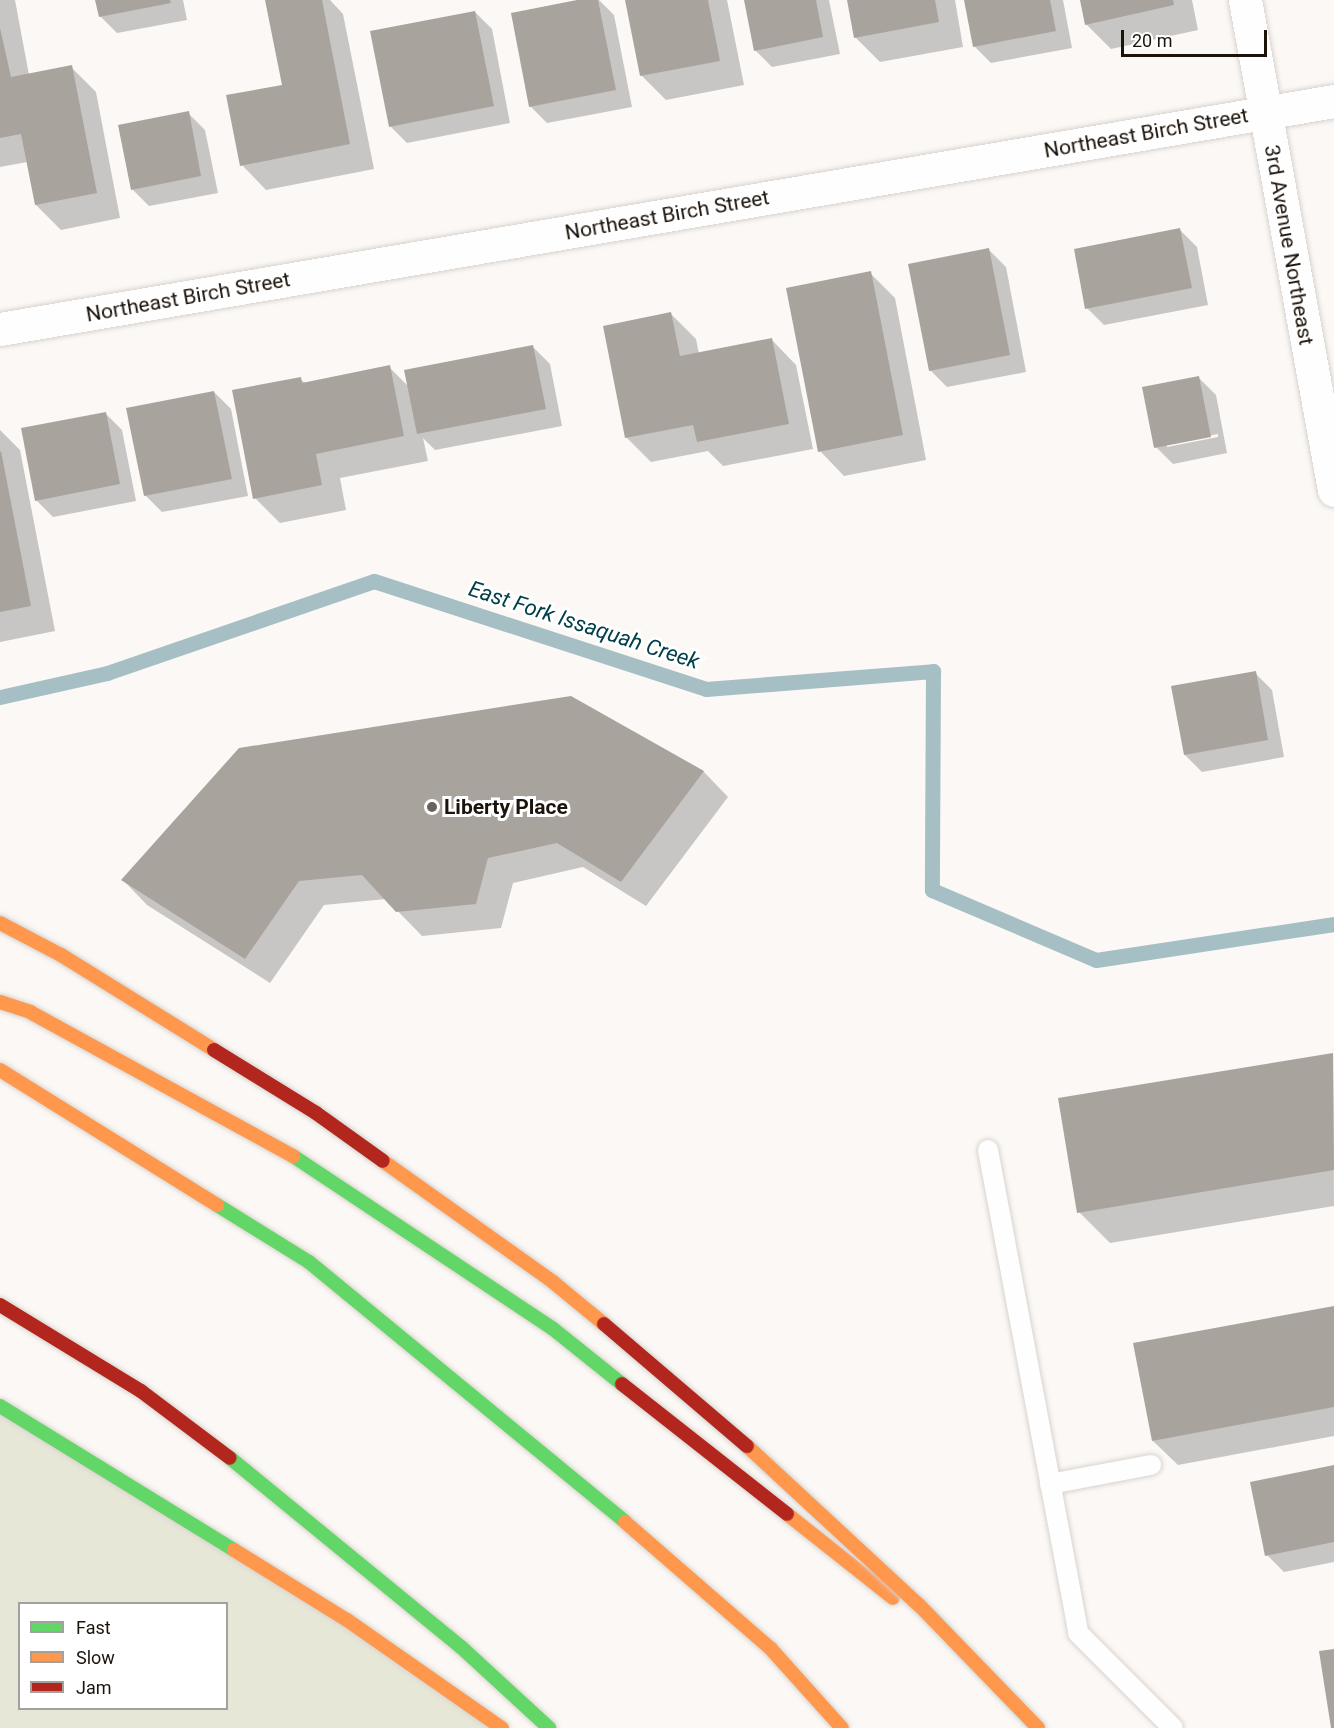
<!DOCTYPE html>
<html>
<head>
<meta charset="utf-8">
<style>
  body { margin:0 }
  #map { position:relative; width:1334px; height:1728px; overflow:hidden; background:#fbf8f5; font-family:Roboto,sans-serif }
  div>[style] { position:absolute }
  .green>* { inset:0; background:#e7e7d8 }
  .shadow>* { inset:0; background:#0003 }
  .stream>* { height:15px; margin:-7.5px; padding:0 7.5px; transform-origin:7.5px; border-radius:7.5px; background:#a5bfc4 }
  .building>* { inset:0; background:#a9a39e }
  .roads { filter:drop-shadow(0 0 2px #d8d3cd) drop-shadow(0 0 2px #d8d3cd) }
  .lane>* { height:20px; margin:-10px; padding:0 10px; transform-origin:10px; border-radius:10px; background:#fefefe }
  .street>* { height:33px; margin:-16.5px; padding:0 16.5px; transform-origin:16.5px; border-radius:16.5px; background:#fefefe }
  .fast>* { height:14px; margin:-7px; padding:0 7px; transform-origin:7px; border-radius:7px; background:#63d668 }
  .slow>* { height:14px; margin:-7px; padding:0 7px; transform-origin:7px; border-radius:7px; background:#ff974d }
  .jam>* { height:14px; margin:-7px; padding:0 7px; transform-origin:7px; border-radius:7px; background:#b3261e }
  .bridges { filter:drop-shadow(0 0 2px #d4d2cf) drop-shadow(0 0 2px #d4d2cf) }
  .slow-bridge>* { height:14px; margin:-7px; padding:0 7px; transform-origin:7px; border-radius:7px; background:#ff974d }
  .jam-bridge>* { height:14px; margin:-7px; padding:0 7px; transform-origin:7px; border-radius:7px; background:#b3261e }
  .dots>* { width:16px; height:16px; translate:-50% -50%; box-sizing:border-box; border:3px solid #fff; border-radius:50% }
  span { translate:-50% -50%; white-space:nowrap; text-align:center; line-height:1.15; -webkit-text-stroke:6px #fff; paint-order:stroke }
  .street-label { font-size:21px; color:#1c130b }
  .poi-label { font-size:21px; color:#1c130b; font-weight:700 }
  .left { translate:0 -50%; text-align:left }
  .water-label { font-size:22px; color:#00404a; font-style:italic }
  .legend { position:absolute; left:18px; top:1602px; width:210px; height:108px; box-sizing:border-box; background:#fff; border:2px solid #a4a19d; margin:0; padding:8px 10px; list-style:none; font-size:18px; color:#1c130b }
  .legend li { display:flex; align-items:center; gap:12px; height:30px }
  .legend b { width:30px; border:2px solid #a4a19d }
  .scale { position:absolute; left:1121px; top:30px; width:146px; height:27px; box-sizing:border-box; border:3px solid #1c130b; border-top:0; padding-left:8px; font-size:18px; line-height:21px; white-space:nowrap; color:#1c130b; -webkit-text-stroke:4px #fff; paint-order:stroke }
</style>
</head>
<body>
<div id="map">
  <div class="green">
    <div style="clip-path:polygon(evenodd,0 1406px,502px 1728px,0 1728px,0 1406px,20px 1604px,226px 1604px,226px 1708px,20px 1708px,20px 1604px)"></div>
  </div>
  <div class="shadow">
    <div style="clip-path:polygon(0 0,15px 0,29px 75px,71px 67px,96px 92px,120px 218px,61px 230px,36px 205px,27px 162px,0 167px)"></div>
    <div style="clip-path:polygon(97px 0,183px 0,187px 20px,117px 33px,100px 16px)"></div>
    <div style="clip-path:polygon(267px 0,330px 0,343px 14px,374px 169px,266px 190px,242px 165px,283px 86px)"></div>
    <div style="clip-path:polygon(585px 0,599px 0,614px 15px,632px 107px,547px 123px,530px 106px)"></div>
    <div style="clip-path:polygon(627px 0,727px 0,744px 85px,666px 100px,641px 75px)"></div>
    <div style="clip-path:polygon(745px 0,829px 0,840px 54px,772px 67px,755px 50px)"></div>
    <div style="clip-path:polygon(848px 0,955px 0,963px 47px,880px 62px,855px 37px)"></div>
    <div style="clip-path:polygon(965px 0,1063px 0,1072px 48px,991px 63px,974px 46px)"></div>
    <div style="clip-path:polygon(1081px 0,1192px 0,1198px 30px,1111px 49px,1086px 24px)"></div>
    <div style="clip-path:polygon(475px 12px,492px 29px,510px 123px,407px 143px,390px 126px)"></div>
    <div style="clip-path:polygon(188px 113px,205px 130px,218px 193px,149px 206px,132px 189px)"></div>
    <div style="clip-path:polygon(1180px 230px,1197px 247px,1208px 305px,1104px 325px,1087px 308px)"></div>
    <div style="clip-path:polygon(989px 250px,1006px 267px,1026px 372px,947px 387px,930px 370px)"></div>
    <div style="clip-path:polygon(870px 273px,895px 298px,926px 460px,844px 476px,820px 451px)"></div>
    <div style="clip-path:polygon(671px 314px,696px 339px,699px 354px,772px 340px,796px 365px,813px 449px,723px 466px,708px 451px,651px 462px,626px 437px)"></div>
    <div style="clip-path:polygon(533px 347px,550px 364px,562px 426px,435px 450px,423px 438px,428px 461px,340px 478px,346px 510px,280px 523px,255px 498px,300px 379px,305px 383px,389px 367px,409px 387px)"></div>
    <div style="clip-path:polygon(evenodd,1199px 378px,1216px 395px,1227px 453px,1173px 464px,1156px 447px,1199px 378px,1218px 434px,1218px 437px,1167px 447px,1167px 444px,1218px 434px)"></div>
    <div style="clip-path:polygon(214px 392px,231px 409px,248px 496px,162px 512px,145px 495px)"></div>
    <div style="clip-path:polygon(105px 413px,122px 430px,136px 501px,53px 517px,36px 500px)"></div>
    <div style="clip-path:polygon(0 430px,20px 450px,55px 631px,0 642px)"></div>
    <div style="clip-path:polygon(1255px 673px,1272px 690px,1284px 757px,1202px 772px,1185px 755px)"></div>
    <div style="clip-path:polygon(570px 697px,704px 772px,728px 797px,646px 906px,583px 867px,513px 883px,501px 928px,422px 936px,386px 899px,324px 905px,270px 983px,147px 905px,123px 880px)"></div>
    <div style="clip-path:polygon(1333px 1055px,1334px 1206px,1110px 1243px,1079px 1212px)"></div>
    <div style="clip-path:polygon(1334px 1307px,1334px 1436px,1178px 1465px,1153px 1441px)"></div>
    <div style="clip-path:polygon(1334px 1466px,1334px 1562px,1284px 1572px,1267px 1555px)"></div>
  </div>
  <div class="stream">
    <div style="left:0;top:697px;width:110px;rotate:-12.6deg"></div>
    <div style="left:107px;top:673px;width:282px;rotate:-19deg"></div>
    <div style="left:374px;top:581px;width:349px;rotate:18deg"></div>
    <div style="left:706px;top:689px;width:228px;rotate:-4.5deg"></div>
    <div style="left:933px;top:671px;width:219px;rotate:90.3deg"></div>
    <div style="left:932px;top:890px;width:178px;rotate:23.1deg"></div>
    <div style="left:1096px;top:960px;width:241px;rotate:-8.6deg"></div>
  </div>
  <div class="building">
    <div style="clip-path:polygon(95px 0,170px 0,171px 3px,99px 17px)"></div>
    <div style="clip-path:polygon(265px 0,322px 0,350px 144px,240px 166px,226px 95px,282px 85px)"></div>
    <div style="clip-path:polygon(577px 0,598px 0,616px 90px,529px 107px,511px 13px)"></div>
    <div style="clip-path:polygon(625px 0,708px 0,720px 61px,640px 76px)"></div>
    <div style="clip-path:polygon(744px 0,816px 0,823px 37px,754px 51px)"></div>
    <div style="clip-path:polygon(847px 0,935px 0,939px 22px,854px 38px)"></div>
    <div style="clip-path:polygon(964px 0,1050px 0,1056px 31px,973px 47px)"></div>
    <div style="clip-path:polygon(1080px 0,1173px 0,1174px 5px,1085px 25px)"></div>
    <div style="clip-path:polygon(475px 11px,494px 106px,389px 127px,370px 31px)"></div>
    <div style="clip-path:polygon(0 28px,11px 77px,72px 65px,97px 193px,35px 205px,21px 134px,0 138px)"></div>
    <div style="clip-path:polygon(189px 111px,201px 176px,131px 190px,118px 125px)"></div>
    <div style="clip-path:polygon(1180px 228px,1192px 288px,1085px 309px,1074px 249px)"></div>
    <div style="clip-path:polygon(989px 248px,1010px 355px,929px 371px,908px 264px)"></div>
    <div style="clip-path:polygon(871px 271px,903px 435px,818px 452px,786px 288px)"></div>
    <div style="clip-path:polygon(671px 312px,680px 356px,772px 338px,789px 424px,697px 442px,693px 425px,625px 438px,603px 326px)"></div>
    <div style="clip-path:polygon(533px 345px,546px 409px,417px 434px,404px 370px)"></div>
    <div style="clip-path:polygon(390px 365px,404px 436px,316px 454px,322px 485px,253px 499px,232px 390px,301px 377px,302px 383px)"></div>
    <div style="clip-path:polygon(1199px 376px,1211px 437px,1154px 448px,1142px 387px)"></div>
    <div style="clip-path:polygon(214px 391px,232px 479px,144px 496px,126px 408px)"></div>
    <div style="clip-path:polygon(106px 412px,120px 484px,35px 501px,21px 428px)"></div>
    <div style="clip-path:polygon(1px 451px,31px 606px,0 612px,0 452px)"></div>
    <div style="clip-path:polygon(1256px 671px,1268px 740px,1184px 755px,1171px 686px)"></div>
    <div style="clip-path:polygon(571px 696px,704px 771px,621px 882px,557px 843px,488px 858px,476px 904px,396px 912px,362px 875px,299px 881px,245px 959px,121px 880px,239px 748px)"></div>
    <div style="clip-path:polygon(1333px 1053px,1334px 1170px,1077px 1213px,1058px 1098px)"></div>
    <div style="clip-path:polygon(1334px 1306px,1334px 1407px,1152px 1441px,1133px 1343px)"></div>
    <div style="clip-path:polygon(1334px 1465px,1334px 1542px,1265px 1556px,1250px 1482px)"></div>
    <div style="clip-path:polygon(1334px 1649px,1334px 1728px,1331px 1728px,1319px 1651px)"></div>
  </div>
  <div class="roads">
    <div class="lane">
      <div style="left:988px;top:1150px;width:491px;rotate:79.4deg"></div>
      <div style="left:1078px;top:1633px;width:134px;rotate:45deg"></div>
      <div style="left:1050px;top:1484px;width:103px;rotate:-10.7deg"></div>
    </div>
    <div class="street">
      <div style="left:1245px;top:0;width:498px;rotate:79.7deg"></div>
      <div style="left:0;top:329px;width:1353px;rotate:-9.7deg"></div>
    </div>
    <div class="fast">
      <div style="left:293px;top:1156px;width:311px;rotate:33.6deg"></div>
      <div style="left:552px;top:1328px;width:90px;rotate:38.7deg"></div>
      <div style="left:217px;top:1205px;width:108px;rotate:31.8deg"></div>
      <div style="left:309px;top:1262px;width:409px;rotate:39.4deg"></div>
      <div style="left:0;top:1406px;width:275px;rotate:31.6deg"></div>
      <div style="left:230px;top:1458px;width:298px;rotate:39.3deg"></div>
      <div style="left:461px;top:1647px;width:120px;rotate:42.6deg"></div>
    </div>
    <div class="slow">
      <div style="left:0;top:1002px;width:32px;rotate:18deg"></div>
      <div style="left:30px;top:1012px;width:300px;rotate:28.7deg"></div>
      <div style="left:0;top:1070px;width:256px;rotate:31.9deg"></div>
      <div style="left:787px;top:1514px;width:135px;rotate:38.4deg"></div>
      <div style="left:625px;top:1522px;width:194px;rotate:41deg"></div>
      <div style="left:771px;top:1649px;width:106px;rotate:48.1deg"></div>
      <div style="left:234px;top:1550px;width:133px;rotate:31.8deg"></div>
      <div style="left:347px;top:1620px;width:189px;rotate:34.9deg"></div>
    </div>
    <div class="jam">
      <div style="left:0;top:1305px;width:165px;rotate:31.4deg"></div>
      <div style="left:141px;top:1391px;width:111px;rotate:37deg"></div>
      <div style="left:622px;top:1384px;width:210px;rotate:38.2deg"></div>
    </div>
  </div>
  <div class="bridges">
    <div class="slow-bridge">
      <div style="left:0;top:923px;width:69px;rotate:27.7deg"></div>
      <div style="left:61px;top:955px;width:180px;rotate:31.8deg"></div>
      <div style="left:383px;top:1161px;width:209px;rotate:35.4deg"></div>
      <div style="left:553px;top:1282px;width:66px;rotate:39.5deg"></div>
      <div style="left:747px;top:1446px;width:234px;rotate:42.8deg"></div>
      <div style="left:919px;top:1605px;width:171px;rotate:45.9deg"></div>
    </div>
    <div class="jam-bridge">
      <div style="left:214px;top:1050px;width:120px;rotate:31.7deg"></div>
      <div style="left:316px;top:1113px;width:82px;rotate:35.6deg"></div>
      <div style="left:604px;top:1324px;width:188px;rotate:40.5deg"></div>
    </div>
  </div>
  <div class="dots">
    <div style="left:432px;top:807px;background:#6a635d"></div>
  </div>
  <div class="street-label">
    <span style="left:1146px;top:133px;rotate:-10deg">Northeast Birch Street</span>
    <span style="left:667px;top:215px;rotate:-10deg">Northeast Birch Street</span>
    <span style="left:1289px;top:245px;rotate:80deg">3rd Avenue Northeast</span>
    <span style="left:188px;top:297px;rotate:-10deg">Northeast Birch Street</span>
  </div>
  <div class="poi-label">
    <span class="left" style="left:444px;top:807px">Liberty Place</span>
  </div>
  <div class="water-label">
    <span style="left:584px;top:625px;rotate:18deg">East Fork Issaquah Creek</span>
  </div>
  <ul class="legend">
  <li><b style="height:8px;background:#63d668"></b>Fast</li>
  <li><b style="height:8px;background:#ff974d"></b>Slow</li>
  <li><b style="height:8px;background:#b3261e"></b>Jam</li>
  </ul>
  <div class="scale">20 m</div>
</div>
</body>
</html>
